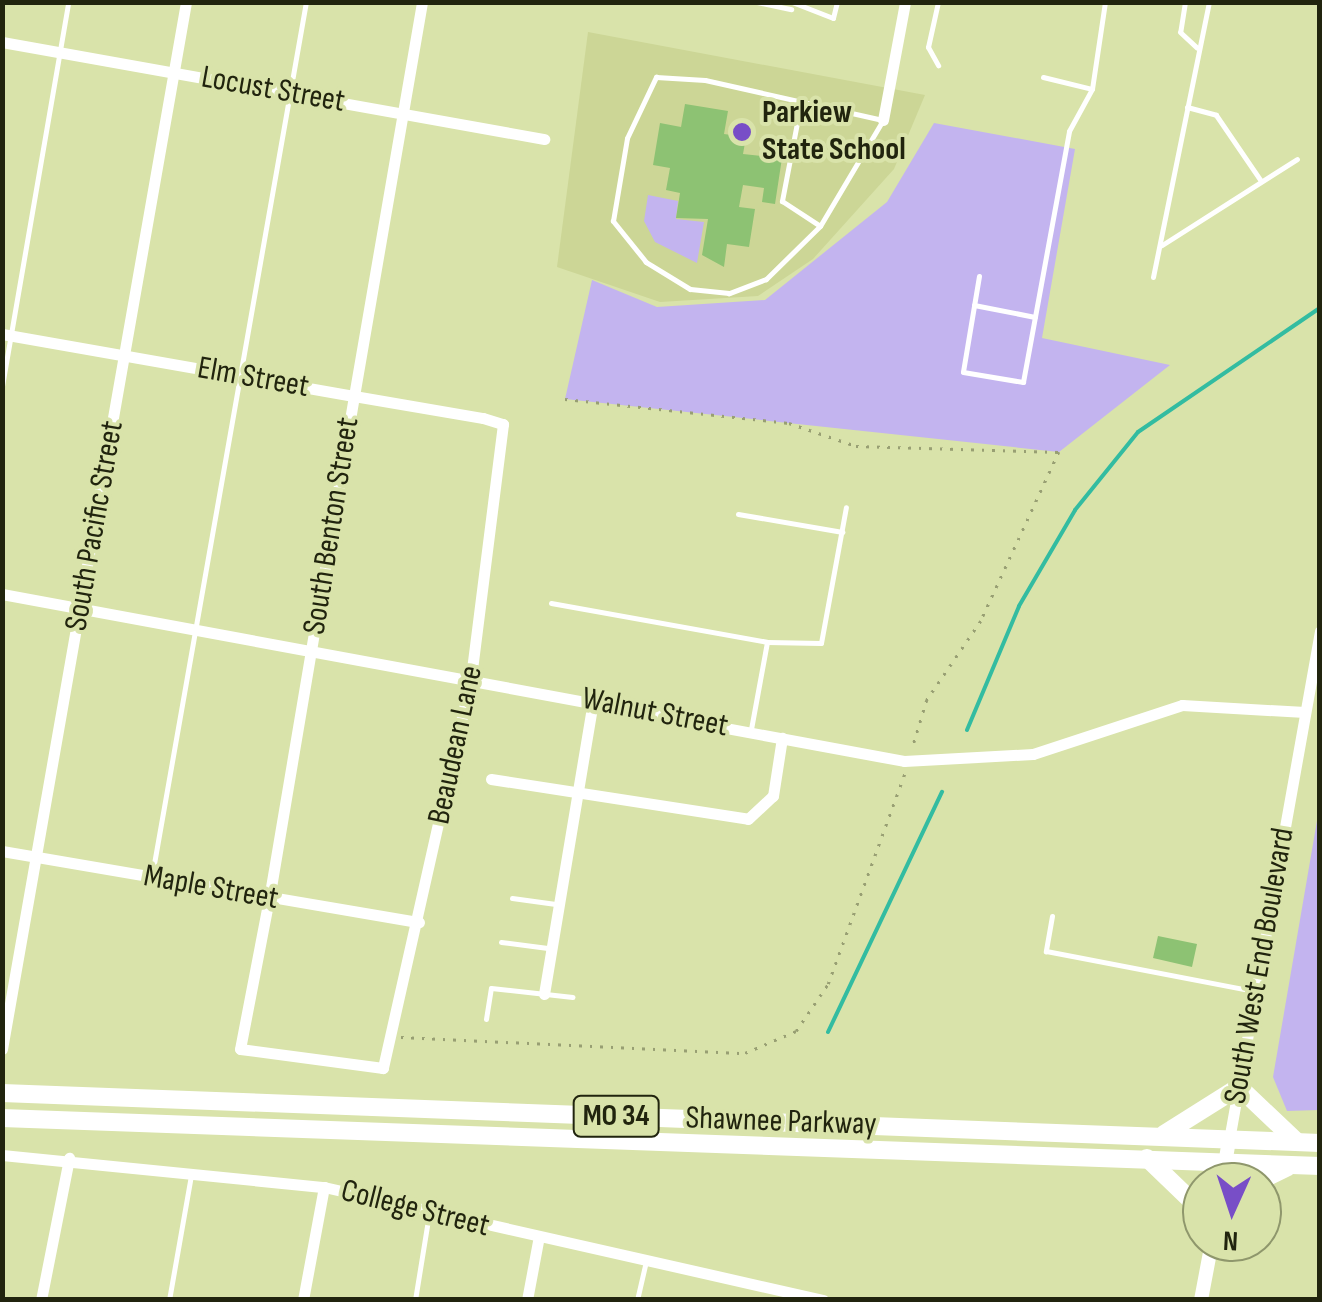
<!DOCTYPE html>
<html>
<head>
<meta charset="utf-8">
<style>
  body { margin:0 }
  #map { position:relative; width:1322px; height:1302px; overflow:hidden; background:#d9e3aa; font-family:"Sofia Sans Condensed",sans-serif }
  div>[style] { position:absolute }
  .built>* { inset:0; background:#ccd696 }
  .green>* { inset:0; background:#c3b4ef }
  .stream>* { height:4px; margin:-2px; padding:0 2px; transform-origin:2px; border-radius:2px; background:#33bca1 }
  .building>* { inset:0; background:#8dc273 }
  .path>* { height:2.5px; margin-top:-1.25px; transform-origin:0; background:repeating-linear-gradient(90deg,#989f73 0 2.5px,transparent 0 10.5px) }
  .service>* { height:5px; margin:-2.5px; padding:0 2.5px; transform-origin:2.5px; border-radius:2.5px; background:#fff }
  .minor>* { height:11px; margin:-5.5px; padding:0 5.5px; transform-origin:5.5px; border-radius:5.5px; background:#fff }
  .tertiary>* { height:14px; margin:-7px; padding:0 7px; transform-origin:7px; border-radius:7px; background:#fff }
  .trunk>* { height:18px; margin:-9px; padding:0 9px; transform-origin:9px; border-radius:9px; background:#fff }
  .dots>* { width:28px; height:28px; translate:-50% -50%; box-sizing:border-box; border:5px solid #d9e3aa; border-radius:50% }
  span { translate:-50% -50%; white-space:nowrap; text-align:center; line-height:1.15; -webkit-text-stroke:8px #d9e3aa; paint-order:stroke }
  .shield-label span { padding:2px 8px; background:#d9e3aa; border:2px solid; border-radius:8px; -webkit-text-stroke-width:0 }
  .shield-label { font-size:30px; color:#21240e; font-weight:700 }
  .street-label { font-size:32px; color:#21240e }
  .poi-label { font-size:32px; color:#21240e; font-weight:700 }
  .left { translate:0 -50%; text-align:left }
  .frame { position:absolute; inset:0; border:5px solid #21240e; pointer-events:none }
  .north { position:absolute; left:1182px; top:1162px; width:100px; height:100px; box-sizing:border-box; background:#d9e3aa; border:2px solid #8f976c; border-radius:50%; rotate:183deg; font-size:28px; font-weight:700; line-height:40px; text-align:center; color:#21240e }
  .north::after { content:''; display:block; margin:auto; width:35px; height:45px; background:#784ec7; clip-path:polygon(50% 0,100% 100%,50% 72%,0 100%) }
</style>
</head>
<body>
<div id="map">
  <div class="built">
    <div style="clip-path:polygon(588px 32px,925px 95px,894px 169px,813px 259px,758px 296px,660px 302px,557px 267px)"></div>
  </div>
  <div class="green">
    <div style="clip-path:polygon(934px 123px,1075px 149px,1042px 338px,1170px 365px,1059px 452px,565px 399px,592px 280px,657px 307px,765px 300px,887px 202px)"></div>
    <div style="clip-path:polygon(648px 195px,678px 201px,676px 219px,704px 222px,697px 263px,655px 242px,644px 221px)"></div>
    <div style="clip-path:polygon(1319px 809px,1319px 1110px,1287px 1111px,1273px 1077px)"></div>
  </div>
  <div class="stream">
    <div style="left:967px;top:730px;width:134px;rotate:-67.2deg"></div>
    <div style="left:1019px;top:606px;width:111px;rotate:-59.7deg"></div>
    <div style="left:1075px;top:510px;width:100px;rotate:-51.1deg"></div>
    <div style="left:1138px;top:432px;width:220px;rotate:-34.3deg"></div>
    <div style="left:828px;top:1032px;width:266px;rotate:-64.6deg"></div>
  </div>
  <div class="building">
    <div style="clip-path:polygon(685px 104px,728px 111px,724px 134px,746px 137px,743px 154px,782px 158px,775px 204px,762px 202px,764px 188px,743px 185px,739px 207px,755px 209px,749px 247px,727px 244px,724px 267px,702px 255px,708px 219px,676px 218px,680px 193px,666px 190px,670px 168px,653px 165px,660px 123px,681px 127px)"></div>
    <div style="clip-path:polygon(1158px 936px,1197px 944px,1192px 967px,1153px 958px)"></div>
  </div>
  <div class="path">
    <div style="left:565px;top:399px;width:225px;rotate:6.1deg"></div>
    <div style="left:789px;top:423px;width:71px;rotate:18.9deg"></div>
    <div style="left:856px;top:446px;width:203px;rotate:1.7deg"></div>
    <div style="left:1059px;top:452px;width:186px;rotate:114.8deg"></div>
    <div style="left:981px;top:621px;width:96px;rotate:124.4deg"></div>
    <div style="left:927px;top:700px;width:48px;rotate:106.9deg"></div>
    <div style="left:401px;top:1037px;width:344px;rotate:2.7deg"></div>
    <div style="left:745px;top:1053px;width:56px;rotate:-23.3deg"></div>
    <div style="left:796px;top:1031px;width:57px;rotate:-55.8deg"></div>
    <div style="left:828px;top:984px;width:225px;rotate:-70deg"></div>
  </div>
  <div class="service">
    <div style="left:757px;top:2px;width:35px;rotate:12deg"></div>
    <div style="left:792px;top:2px;width:44px;rotate:21.3deg"></div>
    <div style="left:833px;top:18px;width:16px;rotate:-76deg"></div>
    <div style="left:938px;top:2px;width:46px;rotate:102.5deg"></div>
    <div style="left:928px;top:47px;width:21px;rotate:61deg"></div>
    <div style="left:1185px;top:2px;width:30px;rotate:99deg"></div>
    <div style="left:1180px;top:32px;width:23px;rotate:43deg"></div>
    <div style="left:656px;top:77px;width:49px;rotate:3.5deg"></div>
    <div style="left:705px;top:80px;width:182px;rotate:12.7deg"></div>
    <div style="left:883px;top:120px;width:123px;rotate:120.7deg"></div>
    <div style="left:820px;top:226px;width:76px;rotate:135.5deg"></div>
    <div style="left:766px;top:279px;width:40px;rotate:159deg"></div>
    <div style="left:729px;top:293px;width:39px;rotate:-174deg"></div>
    <div style="left:690px;top:289px;width:52px;rotate:-148.5deg"></div>
    <div style="left:646px;top:262px;width:53px;rotate:-128.8deg"></div>
    <div style="left:613px;top:221px;width:84px;rotate:-80.4deg"></div>
    <div style="left:627px;top:138px;width:68px;rotate:-64.6deg"></div>
    <div style="left:1043px;top:77px;width:50px;rotate:13.8deg"></div>
    <div style="left:801px;top:102px;width:101px;rotate:100.9deg"></div>
    <div style="left:782px;top:201px;width:45px;rotate:33.3deg"></div>
    <div style="left:1187px;top:107px;width:30px;rotate:15deg"></div>
    <div style="left:1216px;top:115px;width:80px;rotate:55.7deg"></div>
    <div style="left:1162px;top:245px;width:160px;rotate:-32.5deg"></div>
    <div style="left:979px;top:276px;width:97px;rotate:99.5deg"></div>
    <div style="left:963px;top:372px;width:61px;rotate:9.5deg"></div>
    <div style="left:1023px;top:382px;width:255px;rotate:-79.6deg"></div>
    <div style="left:1069px;top:131px;width:48px;rotate:-61.3deg"></div>
    <div style="left:1092px;top:89px;width:88px;rotate:-81.5deg"></div>
    <div style="left:1153px;top:277px;width:281px;rotate:-78.5deg"></div>
    <div style="left:974px;top:305px;width:62px;rotate:11.1deg"></div>
    <div style="left:2px;top:386px;width:390px;rotate:-80.2deg"></div>
    <div style="left:738px;top:514px;width:106px;rotate:9.8deg"></div>
    <div style="left:551px;top:603px;width:219px;rotate:10.2deg"></div>
    <div style="left:767px;top:642px;width:88px;rotate:100.4deg"></div>
    <div style="left:767px;top:642px;width:54px;rotate:1.1deg"></div>
    <div style="left:821px;top:643px;width:138px;rotate:-79.6deg"></div>
    <div style="left:152px;top:875px;width:886px;rotate:-80deg"></div>
    <div style="left:512px;top:898px;width:44px;rotate:7.8deg"></div>
    <div style="left:1052px;top:916px;width:36px;rotate:100deg"></div>
    <div style="left:1046px;top:951px;width:211px;rotate:10.9deg"></div>
    <div style="left:501px;top:942px;width:47px;rotate:7.3deg"></div>
    <div style="left:486px;top:1019px;width:31px;rotate:-81deg"></div>
    <div style="left:491px;top:988px;width:82px;rotate:6.3deg"></div>
    <div style="left:169px;top:1300px;width:127px;rotate:-80deg"></div>
    <div style="left:415px;top:1300px;width:87px;rotate:-80.8deg"></div>
    <div style="left:637px;top:1300px;width:37px;rotate:-77deg"></div>
  </div>
  <div class="minor">
    <div style="left:2px;top:42px;width:551px;rotate:10.15deg"></div>
    <div style="left:883px;top:120px;width:120px;rotate:-79.4deg"></div>
    <div style="left:2px;top:334px;width:357px;rotate:10deg"></div>
    <div style="left:354px;top:396px;width:131px;rotate:9.7deg"></div>
    <div style="left:483px;top:418px;width:21px;rotate:17deg"></div>
    <div style="left:503px;top:424px;width:255px;rotate:97.2deg"></div>
    <div style="left:471px;top:677px;width:401px;rotate:102.7deg"></div>
    <div style="left:383px;top:1068px;width:144px;rotate:-172.4deg"></div>
    <div style="left:240px;top:1049px;width:153px;rotate:-79.1deg"></div>
    <div style="left:269px;top:899px;width:510px;rotate:-80.41deg"></div>
    <div style="left:354px;top:396px;width:400px;rotate:-80.2deg"></div>
    <div style="left:2px;top:594px;width:917px;rotate:10.49deg"></div>
    <div style="left:904px;top:761px;width:129px;rotate:-3.1deg"></div>
    <div style="left:1033px;top:754px;width:157px;rotate:-18.2deg"></div>
    <div style="left:1182px;top:705px;width:123px;rotate:3.3deg"></div>
    <div style="left:491px;top:779px;width:260px;rotate:8.8deg"></div>
    <div style="left:748px;top:819px;width:34px;rotate:-43deg"></div>
    <div style="left:773px;top:796px;width:59px;rotate:-81.2deg"></div>
    <div style="left:2px;top:851px;width:423px;rotate:9.7deg"></div>
    <div style="left:544px;top:994px;width:297px;rotate:-80.5deg"></div>
    <div style="left:2px;top:1049px;width:1063px;rotate:-80.03deg"></div>
    <div style="left:1229px;top:1140px;width:517px;rotate:-79.86deg"></div>
    <div style="left:2px;top:1155px;width:324px;rotate:5.7deg"></div>
    <div style="left:324px;top:1187px;width:512px;rotate:12.76deg"></div>
    <div style="left:41px;top:1300px;width:145px;rotate:-78.8deg"></div>
    <div style="left:303px;top:1300px;width:115px;rotate:-79.5deg"></div>
    <div style="left:527px;top:1300px;width:60px;rotate:-79.4deg"></div>
  </div>
  <div class="tertiary">
    <div style="left:1222px;top:1182px;width:43px;rotate:-80.5deg"></div>
    <div style="left:1201px;top:1300px;width:59px;rotate:-79.3deg"></div>
  </div>
  <div class="trunk">
    <div style="left:2px;top:1093px;width:1319px;rotate:2.17deg"></div>
    <div style="left:2px;top:1118px;width:1319px;rotate:2.09deg"></div>
    <div style="left:1164px;top:1134px;width:89px;rotate:-32.1deg"></div>
    <div style="left:1239px;top:1087px;width:79px;rotate:43.5deg"></div>
    <div style="left:1147px;top:1158px;width:76px;rotate:43.9deg"></div>
    <div style="left:1257px;top:1182px;width:34px;rotate:-26deg"></div>
  </div>
  <div class="dots">
    <div style="left:742px;top:132px;background:#784ec7"></div>
  </div>
  <div class="shield-label">
    <span style="left:616px;top:1116px">MO 34</span>
  </div>
  <div class="street-label">
    <span style="left:273px;top:90px;rotate:10deg">Locust Street</span>
    <span style="left:253px;top:378px;rotate:10deg">Elm Street</span>
    <span style="left:95px;top:526px;rotate:-80deg">South Pacific Street</span>
    <span style="left:332px;top:526px;rotate:-81deg">South Benton Street</span>
    <span style="left:655px;top:713px;rotate:11deg">Walnut Street</span>
    <span style="left:456px;top:745px;rotate:-78deg">Beaudean Lane</span>
    <span style="left:211px;top:888px;rotate:10deg">Maple Street</span>
    <span style="left:1260px;top:966px;rotate:-80deg">South West End Boulevard</span>
    <span style="left:781px;top:1122px;rotate:2deg">Shawnee Parkway</span>
    <span style="left:415px;top:1209px;rotate:14deg">College Street</span>
  </div>
  <div class="poi-label">
    <span class="left" style="left:762px;top:132px">Parkiew<br>State School</span>
  </div>
  <div class="frame"></div>
  <div class="north">N</div>
</div>
</body>
</html>
